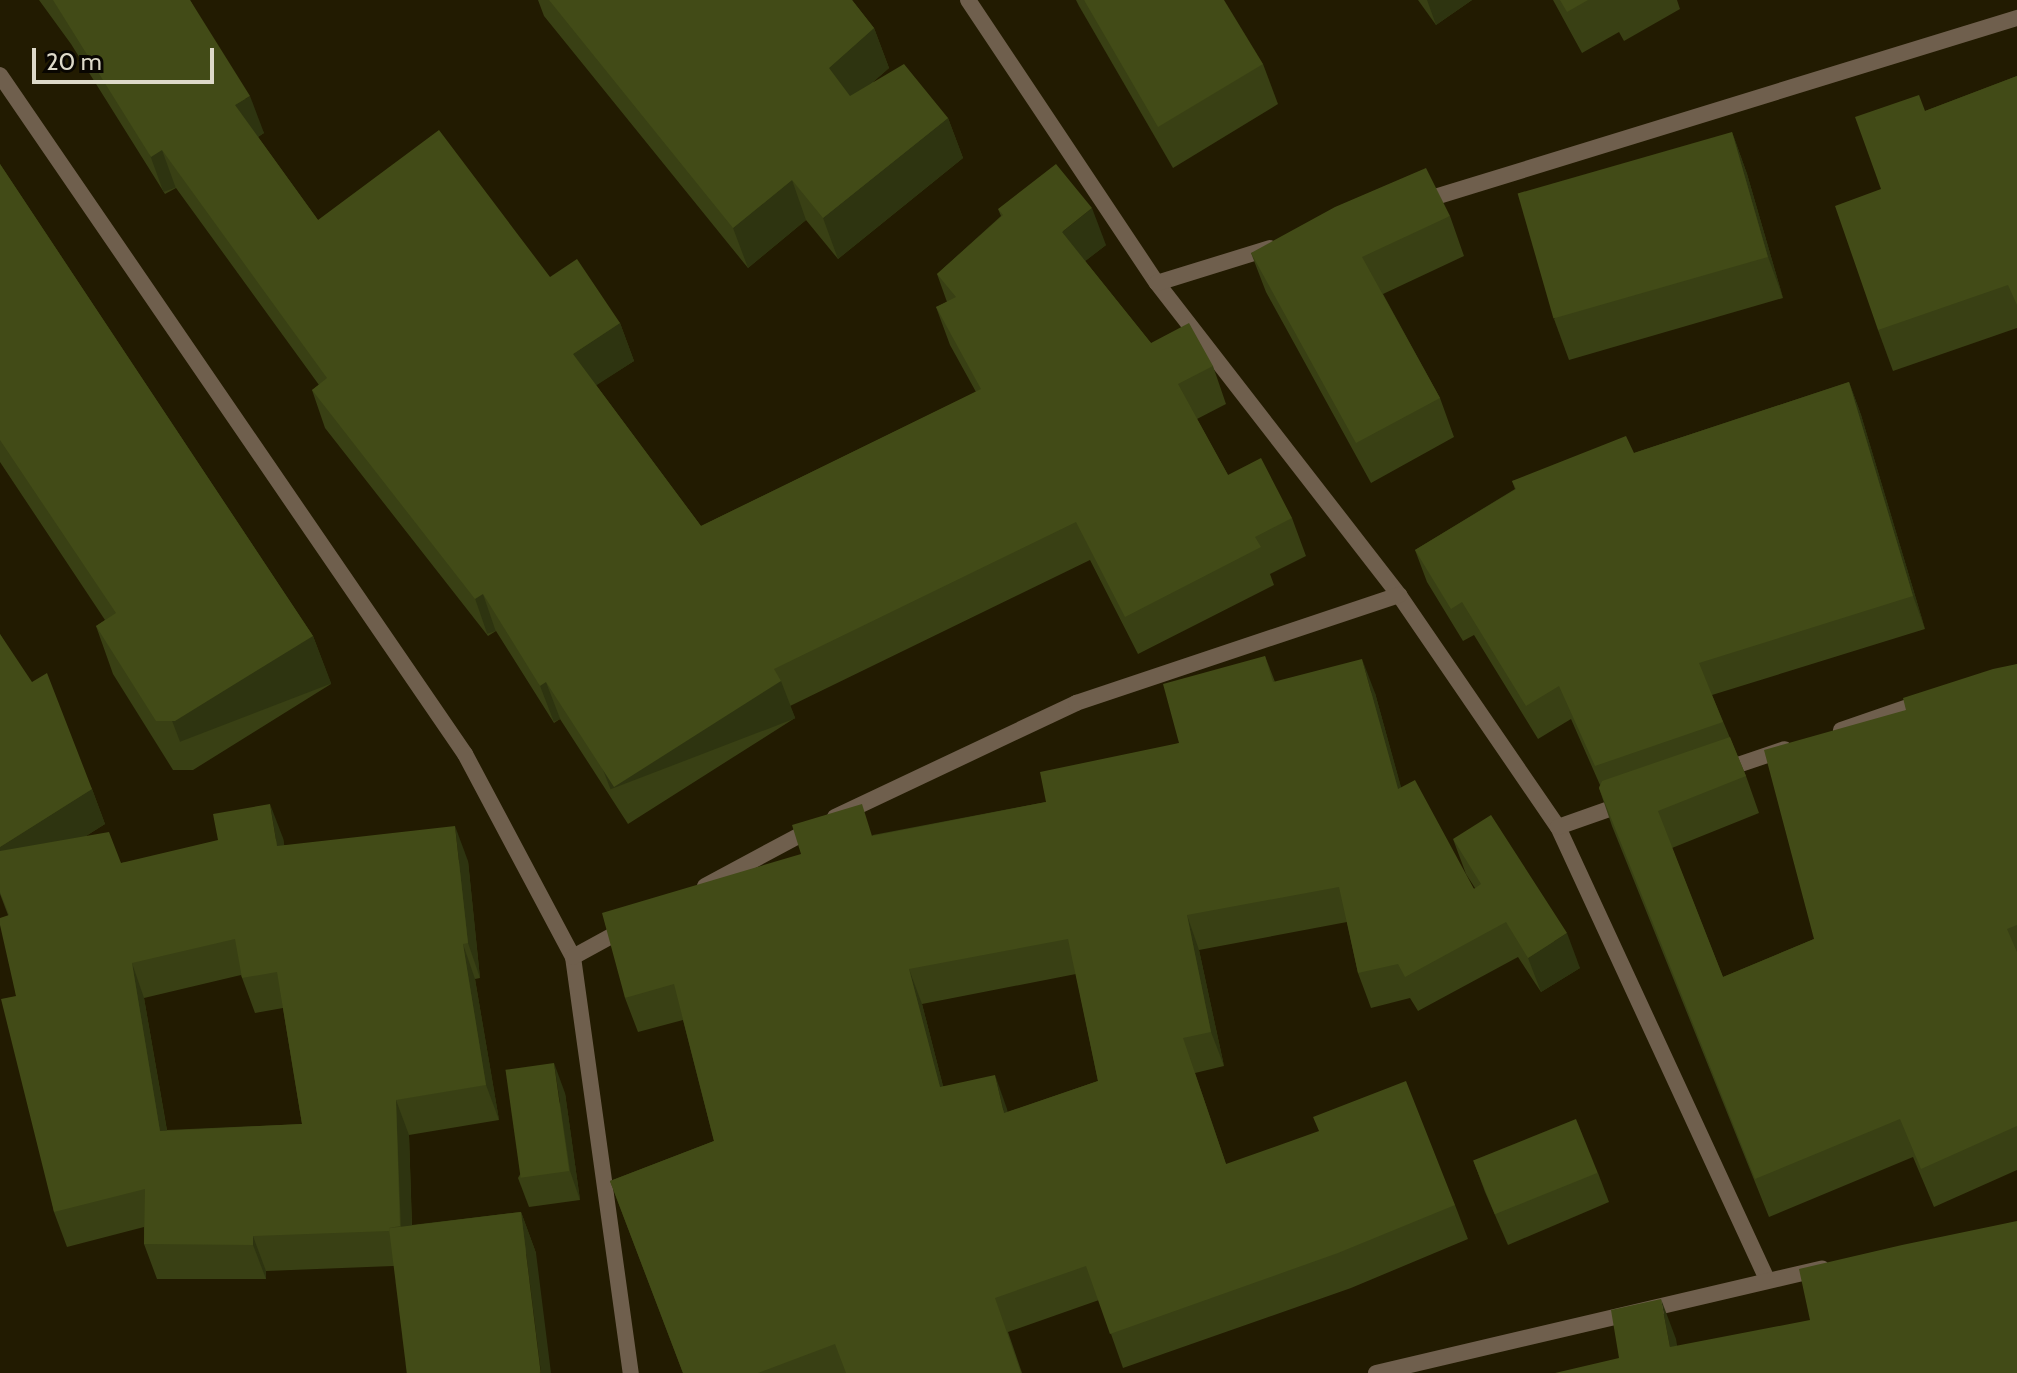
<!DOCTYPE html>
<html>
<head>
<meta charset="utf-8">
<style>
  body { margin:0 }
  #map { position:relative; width:2017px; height:1373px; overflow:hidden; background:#221b01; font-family:Cabin,sans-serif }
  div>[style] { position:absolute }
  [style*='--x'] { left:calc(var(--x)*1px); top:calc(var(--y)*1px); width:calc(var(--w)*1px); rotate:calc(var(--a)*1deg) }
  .street>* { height:16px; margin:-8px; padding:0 8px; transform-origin:8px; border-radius:8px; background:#6f5f4d }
  .wall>* { inset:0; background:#394014 }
  .shaded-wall>* { inset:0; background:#2e3410; transform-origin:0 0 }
  .building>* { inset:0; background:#424b17; transform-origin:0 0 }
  span { translate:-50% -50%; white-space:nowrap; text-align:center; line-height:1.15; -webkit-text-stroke:6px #090601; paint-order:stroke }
  .scale { position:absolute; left:32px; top:48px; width:182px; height:36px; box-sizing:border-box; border:4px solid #ddd9c9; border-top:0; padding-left:10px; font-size:24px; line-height:28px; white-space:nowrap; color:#ddd9c9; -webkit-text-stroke:6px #090601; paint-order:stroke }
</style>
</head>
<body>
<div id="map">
  <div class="street">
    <div style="--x:968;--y:0;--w:340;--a:56.3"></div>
    <div style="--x:1157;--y:283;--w:395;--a:52.2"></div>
    <div style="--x:1399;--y:595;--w:281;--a:55.6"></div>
    <div style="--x:1558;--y:827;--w:498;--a:65.2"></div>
    <div style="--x:0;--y:75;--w:823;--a:55.6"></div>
    <div style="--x:465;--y:754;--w:230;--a:62"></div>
    <div style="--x:573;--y:957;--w:420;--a:82.1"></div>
    <div style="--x:1422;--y:201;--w:623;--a:-17.1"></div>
    <div style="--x:1157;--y:283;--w:118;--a:-17.2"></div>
    <div style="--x:1841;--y:730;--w:89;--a:-19"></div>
    <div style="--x:1723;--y:770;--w:65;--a:-18.7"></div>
    <div style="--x:835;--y:817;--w:267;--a:-25.3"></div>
    <div style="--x:1076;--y:703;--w:341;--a:-18.5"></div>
    <div style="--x:1558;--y:827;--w:72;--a:-19.4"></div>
    <div style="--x:705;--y:886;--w:125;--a:-28.2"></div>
    <div style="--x:573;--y:957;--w:63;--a:-28.6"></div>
    <div style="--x:1376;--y:1373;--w:458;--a:-13.2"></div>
  </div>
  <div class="wall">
    <div style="clip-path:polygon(39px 0,190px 0,264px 133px,258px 137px,318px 220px,550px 277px,620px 323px,634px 361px,596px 385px,701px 526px,976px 392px,950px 345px,936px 307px,947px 302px,937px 274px,1001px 216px,998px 209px,1106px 245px,1085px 261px,1151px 343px,1213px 366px,1226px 404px,1197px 419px,1228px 475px,1292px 518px,1306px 556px,1270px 574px,1274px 585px,1138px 654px,1090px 560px,790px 706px,795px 718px,628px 824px,560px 719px,554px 723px,496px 631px,488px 636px,325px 428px,312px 390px,319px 385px,176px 188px,165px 194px,71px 44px)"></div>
    <div style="clip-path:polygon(538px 0,852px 0,874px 28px,889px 68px,873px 82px,948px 118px,963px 158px,838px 259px,806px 220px,748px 268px,544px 16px)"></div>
    <div style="clip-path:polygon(1076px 0,1084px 0,1263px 64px,1278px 104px,1173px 168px,1079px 6px)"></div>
    <div style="clip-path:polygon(1418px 0,1472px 0,1436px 25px)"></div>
    <div style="clip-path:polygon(1553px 0,1677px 0,1680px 9px,1624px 41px,1619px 32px,1582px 53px)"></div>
    <div style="clip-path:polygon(2017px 76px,2017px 328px,1893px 371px,1878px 330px,1881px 189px,1925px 111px)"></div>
    <div style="clip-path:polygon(1732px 132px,1747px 174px,1783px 298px,1569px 360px,1554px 319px)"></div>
    <div style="clip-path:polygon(0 164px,313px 636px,331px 684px,193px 770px,173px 770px,113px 674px,96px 626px,105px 620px,0 462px)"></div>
    <div style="clip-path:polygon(1450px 216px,1464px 256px,1383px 294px,1440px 398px,1454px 437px,1371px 483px,1266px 292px,1251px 253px)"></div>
    <div style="clip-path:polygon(1849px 382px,1861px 415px,1925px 629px,1712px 695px,1746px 776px,1759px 813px,1672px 848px,1723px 977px,1814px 939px,1906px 710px,2017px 664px,2017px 1170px,1934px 1207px,1913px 1157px,1769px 1217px,1612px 826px,1599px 788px,1600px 785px,1571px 719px,1538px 739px,1474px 635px,1463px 641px,1427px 582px,1415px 550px,1515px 489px,1512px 481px,1634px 453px)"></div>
    <div style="clip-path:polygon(evenodd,0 634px,92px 789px,105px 824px,86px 836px,121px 863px,283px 838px,284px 845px,468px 861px,480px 978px,475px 979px,499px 1120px,409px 1135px,412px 1225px,521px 1212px,536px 1253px,393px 1266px,266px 1271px,266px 1279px,157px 1279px,144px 1244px,144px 1227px,67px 1247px,54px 1212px,16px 996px,8px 915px,0 894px,0 634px,241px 975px,255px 1013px,283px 1008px,302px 1124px,167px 1130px,144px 998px,241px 975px)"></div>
    <div style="clip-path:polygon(evenodd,1265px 656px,1275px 682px,1375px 693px,1401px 788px,1474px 889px,1475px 888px,1466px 874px,1453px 839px,1580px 968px,1541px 992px,1518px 957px,1418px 1011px,1410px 998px,1371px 1008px,1358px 973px,1347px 922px,1199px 950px,1224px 1066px,1195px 1073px,1226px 1164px,1455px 1205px,1468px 1239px,1351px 1288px,1123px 1368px,1099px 1300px,1008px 1332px,1022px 1373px,683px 1373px,610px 1181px,714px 1141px,683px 1020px,638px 1032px,625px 998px,873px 835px,1046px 802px,1179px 743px,1265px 656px,1076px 974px,1098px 1081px,1008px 1112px,943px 1086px,922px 1004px,1076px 974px)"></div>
    <div style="clip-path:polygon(565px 1093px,580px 1200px,529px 1207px,518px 1178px)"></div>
    <div style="clip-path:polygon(1474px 1162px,1598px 1173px,1609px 1202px,1508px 1245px,1485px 1192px)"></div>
  </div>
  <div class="shaded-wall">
    <div style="clip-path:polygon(1427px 0,1472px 0,1436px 25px)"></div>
    <div style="clip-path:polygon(874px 28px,889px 68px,843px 108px,829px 68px)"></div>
    <div style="clip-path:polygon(250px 96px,264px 133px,249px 142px,235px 105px)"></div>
    <div style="clip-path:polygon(948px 118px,963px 158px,838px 259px,823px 218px)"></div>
    <div style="clip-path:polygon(1732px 132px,1747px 174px,1783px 298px,1768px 257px)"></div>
    <div style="left:162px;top:150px;width:40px;height:13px;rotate:70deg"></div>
    <div style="clip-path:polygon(792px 180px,806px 220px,748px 268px,733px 228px)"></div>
    <div style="clip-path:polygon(1092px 208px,1106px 245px,1075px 269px,1062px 232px)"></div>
    <div style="clip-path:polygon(620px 323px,634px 361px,586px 392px,573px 354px)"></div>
    <div style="clip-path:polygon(1849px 382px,1861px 415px,1925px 629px,1913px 596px)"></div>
    <div style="left:483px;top:594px;width:39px;height:9px;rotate:71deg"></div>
    <div style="left:313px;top:636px;width:51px;height:162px;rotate:69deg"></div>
    <div style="clip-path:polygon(1362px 659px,1375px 693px,1411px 823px,1398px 789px)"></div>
    <div style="left:781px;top:681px;width:40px;height:198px;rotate:69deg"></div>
    <div style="left:546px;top:682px;width:40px;height:7px;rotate:69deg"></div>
    <div style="clip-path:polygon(92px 789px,105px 824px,2px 888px,0 881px,0 847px)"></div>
    <div style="clip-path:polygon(270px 804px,283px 838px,290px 881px,277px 846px)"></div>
    <div style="clip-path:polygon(455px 826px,468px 861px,480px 978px,468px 943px)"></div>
    <div style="clip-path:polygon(1187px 915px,1199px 950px,1224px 1066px,1211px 1032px)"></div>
    <div style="clip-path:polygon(1567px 933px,1580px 968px,1541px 992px,1528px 958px)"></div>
    <div style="clip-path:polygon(463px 944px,475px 979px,499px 1120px,486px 1085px)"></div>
    <div style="clip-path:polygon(132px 963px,144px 998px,173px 1166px,160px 1131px)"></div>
    <div style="clip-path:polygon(909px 969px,922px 1004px,952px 1121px,940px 1087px)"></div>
    <div style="clip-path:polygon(554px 1063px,565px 1093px,580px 1200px,570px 1171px)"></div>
    <div style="clip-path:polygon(995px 1075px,1007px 1109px,1016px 1148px,1004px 1113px)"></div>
    <div style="clip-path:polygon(396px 1100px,409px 1135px,413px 1265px,401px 1230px)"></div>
    <div style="clip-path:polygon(521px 1212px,536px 1253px,551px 1373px,541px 1373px)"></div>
    <div style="clip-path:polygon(253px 1236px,266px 1271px,266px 1279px,253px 1245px)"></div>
    <div style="clip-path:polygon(1661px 1299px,1676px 1339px,1682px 1373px,1670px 1347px)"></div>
  </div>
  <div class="building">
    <div style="clip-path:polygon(53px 0,190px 0,250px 96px,235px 105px,318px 220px,439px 130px,550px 277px,577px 259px,620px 323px,573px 354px,701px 526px,981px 389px,936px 307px,956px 297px,937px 274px,1003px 215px,998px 209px,1056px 164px,1092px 208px,1062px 232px,1151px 343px,1189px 323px,1213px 366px,1178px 384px,1228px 475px,1261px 458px,1292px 518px,1255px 537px,1261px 547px,1125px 617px,1076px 522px,774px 669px,781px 681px,614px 787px,546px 682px,540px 686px,483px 594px,475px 599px,312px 390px,327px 378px,162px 150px,151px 157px)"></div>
    <div style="clip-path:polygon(549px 0,852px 0,874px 28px,829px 68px,850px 96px,904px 64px,948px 118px,823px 218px,792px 180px,733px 228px)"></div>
    <div style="clip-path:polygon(1084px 0,1224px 0,1263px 64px,1158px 127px)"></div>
    <div style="clip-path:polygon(1560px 0,1588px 0,1567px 12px)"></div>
    <div style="clip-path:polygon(2017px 76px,2017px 305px,2008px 285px,1878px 330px,1835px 206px,1881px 189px,1855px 117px,1919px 95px,1925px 111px)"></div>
    <div style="left:1732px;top:132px;width:130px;height:223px;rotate:74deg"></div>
    <div style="clip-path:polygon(0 164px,313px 636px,175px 721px,156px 721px,96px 626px,116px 613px,0 440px)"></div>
    <div style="clip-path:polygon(1426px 168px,1450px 216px,1362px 257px,1440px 398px,1356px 443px,1251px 253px,1335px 207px)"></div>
    <div style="clip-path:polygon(1849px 382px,1913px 596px,1699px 663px,1723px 722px,1595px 766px,1559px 686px,1526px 706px,1462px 602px,1451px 609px,1415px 550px,1516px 489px,1512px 481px,1626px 436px,1634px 453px)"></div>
    <div style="clip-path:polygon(0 634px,32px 682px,47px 673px,92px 789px,0 847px)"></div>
    <div style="clip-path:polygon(evenodd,1265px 656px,1273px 682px,1362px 659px,1398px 789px,1415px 780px,1474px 889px,1481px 884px,1453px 839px,1491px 815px,1567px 933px,1528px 958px,1506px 922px,1405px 977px,1398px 964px,1358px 973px,1339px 887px,1187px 915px,1211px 1032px,1183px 1038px,1226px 1164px,1319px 1131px,1313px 1117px,1406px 1081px,1455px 1205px,1338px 1253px,1110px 1334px,1086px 1266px,995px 1298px,1021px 1373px,846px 1373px,835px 1344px,758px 1373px,683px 1373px,610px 1181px,714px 1141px,674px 984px,625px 998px,602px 913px,801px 854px,792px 825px,862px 804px,872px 836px,1046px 802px,1040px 772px,1179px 743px,1163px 684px,1265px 656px,1068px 939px,1098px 1081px,1004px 1113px,995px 1075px,940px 1087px,909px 969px,1068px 939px)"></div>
    <div style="clip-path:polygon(2017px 664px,2017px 925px,2007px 929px,2017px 952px,2017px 1126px,1921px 1169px,1900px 1119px,1755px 1179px,1599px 788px,1602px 781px,1730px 737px,1746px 776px,1658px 811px,1723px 977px,1814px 939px,1764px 750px,1906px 710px,1903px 698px,1993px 669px)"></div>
    <div style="clip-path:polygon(evenodd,270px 804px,277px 846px,455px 826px,468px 943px,463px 944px,486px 1085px,396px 1100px,400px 1226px,389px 1228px,389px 1231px,253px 1236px,253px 1245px,144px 1244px,145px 1189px,54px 1212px,1px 999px,16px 996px,0 925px,0 918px,9px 915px,0 892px,0 851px,109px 832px,121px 863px,218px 840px,213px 814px,270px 804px,235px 939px,242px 978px,277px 972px,302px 1124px,160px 1131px,132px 963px,235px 939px)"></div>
    <div style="left:554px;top:1063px;width:109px;height:49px;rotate:82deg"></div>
    <div style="left:1576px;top:1119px;width:58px;height:111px;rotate:68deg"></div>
    <div style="left:521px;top:1212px;width:162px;height:133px;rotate:83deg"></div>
    <div style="clip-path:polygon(2017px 1221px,2017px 1373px,1555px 1373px,1619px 1358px,1611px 1310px,1661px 1299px,1670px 1347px,1810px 1320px,1799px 1269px,1902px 1245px)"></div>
  </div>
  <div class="scale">20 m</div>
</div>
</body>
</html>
